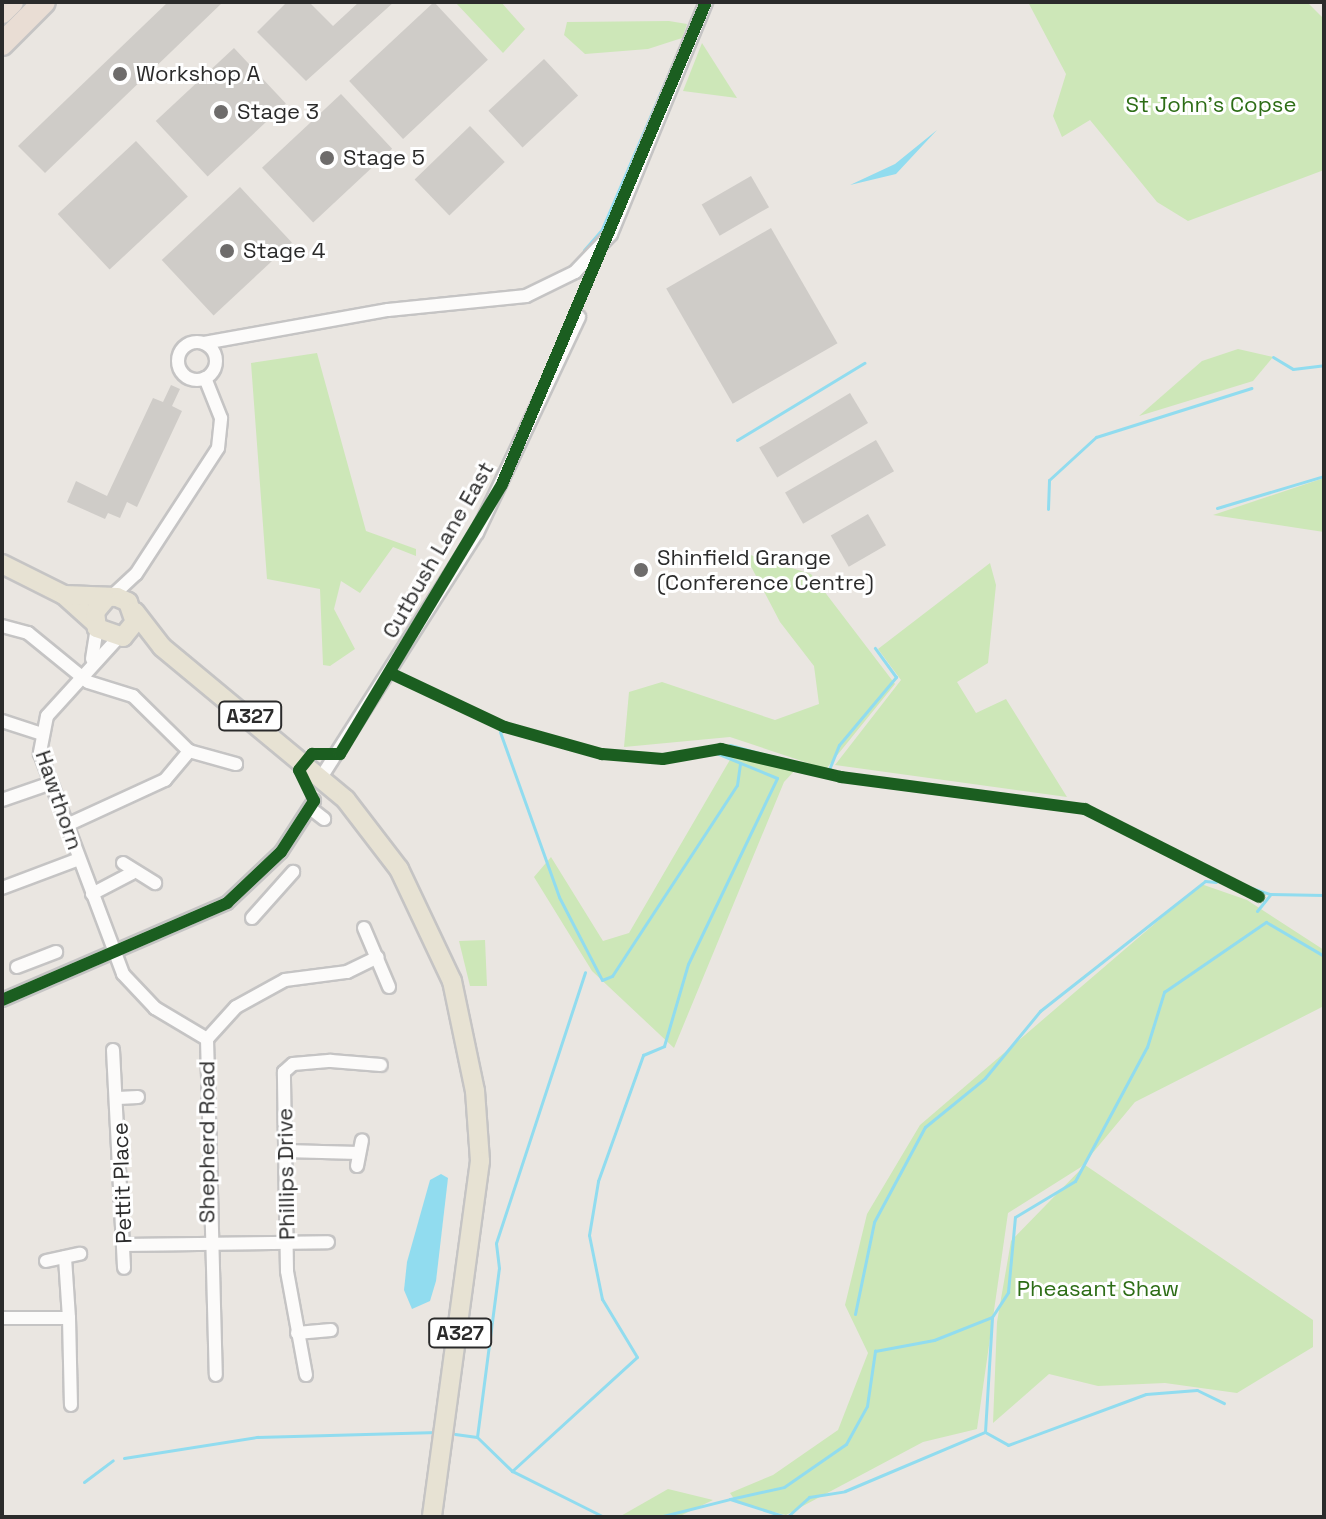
<!DOCTYPE html>
<html>
<head>
<meta charset="utf-8">
<style>
  body { margin:0 }
  #map { position:relative; width:1326px; height:1519px; overflow:hidden; background:#eae6e1; font-family:"Space Grotesk",sans-serif }
  div>[style] { position:absolute }
  [style*='--x'] { left:calc(var(--x)*1px); top:calc(var(--y)*1px); width:calc(var(--w)*1px); rotate:calc(var(--a)*1deg) }
  .green>* { inset:0; background:#cde7b8 }
  .water>* { inset:0; background:#91dcef }
  .stream>* { height:3px; margin:-1.5px; padding:0 1.5px; transform-origin:1.5px; border-radius:1.5px; background:#91dcef }
  .building>* { inset:0; background:#cfccc8; transform-origin:0 0 }
  .roads { filter:drop-shadow(2px 0 #c5c4c4) drop-shadow(-2px 0 #c5c4c4) drop-shadow(0 2px #c5c4c4) drop-shadow(0 -2px #c5c4c4) }
  .minor>* { height:12px; margin:-6px; padding:0 6px; transform-origin:6px; border-radius:6px; background:#fcfbfa }
  .minor>.ring { margin:-6px; padding:0; box-sizing:content-box; background:none; border:12px solid #fcfbfa; border-radius:50% }
  .primary>* { height:18px; margin:-9px; padding:0 9px; transform-origin:9px; border-radius:9px; background:#e7e2d3 }
  .motorway>* { height:22px; margin:-11px; padding:0 11px; transform-origin:11px; border-radius:11px; background:#e9ddd4 }
  .cycleway>* { height:12px; margin:-6px; padding:0 6px; transform-origin:6px; border-radius:6px; background:#1b5e20 }
  .dots>* { width:22px; height:22px; translate:-50% -50%; box-sizing:border-box; border:4px solid #fff; border-radius:50% }
  span { translate:-50% -50%; white-space:nowrap; text-align:center; line-height:1.15; -webkit-text-stroke:6px #fff; paint-order:stroke }
  .shield-label span { padding:2px 6px; background:#fff; border:2px solid; border-radius:6px; -webkit-text-stroke-width:0 }
  .shield-label { font-size:20px; color:#2b2b2b; font-weight:700 }
  .poi-label { font-size:22px; color:#2b2b2b }
  .left { translate:0 -50%; text-align:left }
  .park-label { font-size:22px; color:#2d6d16 }
  .street-label { font-size:22px; color:#2b2b2b }
  .frame { position:absolute; inset:0; border:4px solid #2b2b2b; pointer-events:none }
</style>
</head>
<body>
<div id="map">
  <div class="green">
    <div style="clip-path:polygon(455px 2px,501px 2px,525px 29px,503px 53px)"></div>
    <div style="clip-path:polygon(1028px 2px,1307px 2px,1324px 19px,1324px 170px,1188px 221px,1157px 202px,1090px 120px,1062px 137px,1053px 116px,1066px 74px)"></div>
    <div style="clip-path:polygon(567px 22px,669px 21px,687px 24px,682px 38px,648px 49px,585px 54px,564px 35px)"></div>
    <div style="clip-path:polygon(702px 43px,737px 98px,683px 91px)"></div>
    <div style="clip-path:polygon(1238px 349px,1273px 357px,1253px 381px,1139px 416px,1202px 361px)"></div>
    <div style="clip-path:polygon(317px 353px,366px 531px,416px 549px,416px 556px,393px 547px,360px 593px,341px 581px,334px 609px,355px 649px,330px 666px,323px 665px,320px 589px,267px 579px,251px 363px)"></div>
    <div style="clip-path:polygon(1324px 478px,1324px 532px,1213px 515px)"></div>
    <div style="clip-path:polygon(744px 553px,811px 574px,895px 684px,826px 769px,730px 737px,624px 747px,629px 692px,662px 682px,775px 720px,819px 704px,814px 666px,780px 622px)"></div>
    <div style="clip-path:polygon(990px 563px,996px 585px,988px 663px,957px 682px,976px 713px,1006px 699px,1067px 797px,835px 765px,901px 680px,878px 649px)"></div>
    <div style="clip-path:polygon(738px 746px,797px 768px,784px 782px,674px 1048px,592px 971px,534px 877px,551px 857px,603px 941px,629px 933px)"></div>
    <div style="clip-path:polygon(1201px 884px,1247px 900px,1324px 950px,1324px 1006px,1135px 1102px,1081px 1167px,1008px 1213px,977px 1429px,923px 1442px,786px 1515px,737px 1503px,730px 1493px,773px 1475px,838px 1430px,868px 1353px,845px 1305px,867px 1214px,920px 1125px)"></div>
    <div style="clip-path:polygon(485px 940px,487px 986px,470px 986px,459px 941px)"></div>
    <div style="clip-path:polygon(1085px 1165px,1313px 1320px,1313px 1347px,1237px 1393px,1165px 1383px,1098px 1386px,1049px 1374px,993px 1423px,997px 1322px,1011px 1241px)"></div>
    <div style="clip-path:polygon(668px 1489px,713px 1500px,678px 1517px,619px 1517px)"></div>
  </div>
  <div class="water">
    <div style="clip-path:polygon(937px 130px,896px 174px,850px 185px,895px 164px)"></div>
    <div style="clip-path:polygon(441px 1174px,448px 1178px,436px 1281px,430px 1301px,412px 1309px,404px 1290px,407px 1262px,430px 1180px)"></div>
  </div>
  <div class="stream">
    <div style="--x:1323;--y:2;--w:1;--a:45"></div>
    <div style="--x:584;--y:250;--w:28;--a:-49"></div>
    <div style="--x:602;--y:229;--w:206;--a:-66.8"></div>
    <div style="--x:1273;--y:357;--w:23;--a:31"></div>
    <div style="--x:1293;--y:369;--w:31;--a:-7"></div>
    <div style="--x:737;--y:440;--w:149;--a:-31.2"></div>
    <div style="--x:1217;--y:508;--w:112;--a:-16.7"></div>
    <div style="--x:1048;--y:509;--w:29;--a:-88"></div>
    <div style="--x:1049;--y:480;--w:64;--a:-42.5"></div>
    <div style="--x:1096;--y:437;--w:163;--a:-17.5"></div>
    <div style="--x:500;--y:732;--w:175;--a:70.3"></div>
    <div style="--x:559;--y:897;--w:93;--a:62.6"></div>
    <div style="--x:602;--y:980;--w:11;--a:-22"></div>
    <div style="--x:612;--y:976;--w:228;--a:-56.8"></div>
    <div style="--x:737;--y:785;--w:22;--a:-82"></div>
    <div style="--x:730;--y:745;--w:102;--a:15.4"></div>
    <div style="--x:828;--y:772;--w:29;--a:-68"></div>
    <div style="--x:839;--y:745;--w:89;--a:-50"></div>
    <div style="--x:896;--y:677;--w:36;--a:-126"></div>
    <div style="--x:1236;--y:883;--w:36;--a:18"></div>
    <div style="--x:1270;--y:894;--w:54;--a:1.1"></div>
    <div style="--x:1257;--y:911;--w:21;--a:-51"></div>
    <div style="--x:855;--y:1314;--w:94;--a:-78.3"></div>
    <div style="--x:874;--y:1222;--w:108;--a:-61.8"></div>
    <div style="--x:925;--y:1127;--w:77;--a:-39.2"></div>
    <div style="--x:985;--y:1078;--w:87;--a:-50.6"></div>
    <div style="--x:1040;--y:1011;--w:210;--a:-38.2"></div>
    <div style="--x:1205;--y:881;--w:11;--a:5"></div>
    <div style="--x:985;--y:1432;--w:115;--a:-86.5"></div>
    <div style="--x:992;--y:1317;--w:30;--a:-57"></div>
    <div style="--x:1008;--y:1292;--w:75;--a:-84.7"></div>
    <div style="--x:1015;--y:1217;--w:70;--a:-31"></div>
    <div style="--x:1075;--y:1181;--w:152;--a:-61.8"></div>
    <div style="--x:1147;--y:1047;--w:58;--a:-72.8"></div>
    <div style="--x:1164;--y:992;--w:124;--a:-34.5"></div>
    <div style="--x:1266;--y:922;--w:67;--a:30.4"></div>
    <div style="--x:455;--y:1434;--w:22;--a:8"></div>
    <div style="--x:477;--y:1437;--w:49;--a:44.2"></div>
    <div style="--x:477;--y:1437;--w:170;--a:-82.6"></div>
    <div style="--x:499;--y:1268;--w:25;--a:-97"></div>
    <div style="--x:496;--y:1243;--w:285;--a:-71.8"></div>
    <div style="--x:124;--y:1458;--w:135;--a:-9"></div>
    <div style="--x:257;--y:1437;--w:181;--a:-1.6"></div>
    <div style="--x:84;--y:1482;--w:36;--a:-37"></div>
    <div style="--x:730;--y:1499;--w:55;--a:-12.5"></div>
    <div style="--x:784;--y:1487;--w:75;--a:-34.7"></div>
    <div style="--x:846;--y:1444;--w:43;--a:-61.1"></div>
    <div style="--x:867;--y:1406;--w:56;--a:-81.7"></div>
    <div style="--x:875;--y:1351;--w:60;--a:-10.6"></div>
    <div style="--x:934;--y:1340;--w:62;--a:-21.6"></div>
    <div style="--x:604;--y:1517;--w:103;--a:-153.4"></div>
    <div style="--x:512;--y:1471;--w:169;--a:-42.4"></div>
    <div style="--x:637;--y:1357;--w:68;--a:-121.1"></div>
    <div style="--x:602;--y:1299;--w:65;--a:-101.5"></div>
    <div style="--x:589;--y:1235;--w:55;--a:-80.5"></div>
    <div style="--x:598;--y:1181;--w:134;--a:-70.3"></div>
    <div style="--x:643;--y:1055;--w:23;--a:-23"></div>
    <div style="--x:664;--y:1046;--w:85;--a:-73.7"></div>
    <div style="--x:688;--y:964;--w:206;--a:-64.4"></div>
    <div style="--x:777;--y:778;--w:68;--a:-157.6"></div>
    <div style="--x:659;--y:1517;--w:73;--a:-14.2"></div>
    <div style="--x:730;--y:1499;--w:59;--a:17.8"></div>
    <div style="--x:787;--y:1517;--w:30;--a:-42"></div>
    <div style="--x:809;--y:1497;--w:36;--a:-9"></div>
    <div style="--x:845;--y:1491;--w:152;--a:-22.9"></div>
    <div style="--x:985;--y:1432;--w:26;--a:29"></div>
    <div style="--x:1008;--y:1445;--w:147;--a:-20.3"></div>
    <div style="--x:1146;--y:1394;--w:51;--a:-4.5"></div>
    <div style="--x:1197;--y:1390;--w:30;--a:26"></div>
  </div>
  <div class="building">
    <div style="clip-path:polygon(168px 2px,223px 2px,45px 173px,18px 146px)"></div>
    <div style="clip-path:polygon(287px 2px,309px 2px,333px 26px,359px 2px,394px 2px,306px 81px,257px 32px)"></div>
    <div style="left:434px;top:2px;width:79px;height:116px;rotate:47deg"></div>
    <div style="left:234px;top:48px;width:76px;height:107px;rotate:47deg"></div>
    <div style="left:544px;top:59px;width:50px;height:76px;rotate:47deg"></div>
    <div style="left:341px;top:94px;width:75px;height:108px;rotate:47deg"></div>
    <div style="left:470px;top:126px;width:50px;height:77px;rotate:46deg"></div>
    <div style="left:136px;top:141px;width:76px;height:107px;rotate:47deg"></div>
    <div style="left:751px;top:176px;width:36px;height:57px;rotate:60deg"></div>
    <div style="left:240px;top:187px;width:76px;height:107px;rotate:47deg"></div>
    <div style="left:771px;top:228px;width:133px;height:121px;rotate:60deg"></div>
    <div style="clip-path:polygon(171px 385px,180px 389px,172px 406px,182px 411px,137px 507px,127px 502px,120px 518px,108px 513px,105px 519px,67px 502px,76px 481px,107px 496px,153px 398px,163px 402px)"></div>
    <div style="left:850px;top:393px;width:35px;height:106px;rotate:59deg"></div>
    <div style="left:876px;top:440px;width:36px;height:105px;rotate:60deg"></div>
    <div style="left:868px;top:514px;width:36px;height:43px;rotate:60deg"></div>
  </div>
  <div class="roads">
    <div class="minor">
      <div class="ring" style="left:178px;top:342px;width:26px;height:26px"></div>
      <div style="--x:204;--y:343;--w:187;--a:-10.2"></div>
      <div style="--x:388;--y:310;--w:139;--a:-5.8"></div>
      <div style="--x:526;--y:296;--w:55;--a:-26.1"></div>
      <div style="--x:575;--y:272;--w:52;--a:-46.5"></div>
      <div style="--x:611;--y:234;--w:251;--a:-67.7"></div>
      <div style="--x:110;--y:598;--w:35;--a:-43"></div>
      <div style="--x:136;--y:574;--w:150;--a:-56.9"></div>
      <div style="--x:218;--y:448;--w:30;--a:-84"></div>
      <div style="--x:221;--y:418;--w:43;--a:-111.8"></div>
      <div style="--x:2;--y:626;--w:27;--a:15"></div>
      <div style="--x:28;--y:633;--w:77;--a:39.2"></div>
      <div style="--x:88;--y:682;--w:47;--a:17.3"></div>
      <div style="--x:133;--y:696;--w:78;--a:44.5"></div>
      <div style="--x:189;--y:751;--w:49;--a:15.5"></div>
      <div style="--x:118;--y:638;--w:105;--a:132.3"></div>
      <div style="--x:47;--y:716;--w:38;--a:101"></div>
      <div style="--x:40;--y:753;--w:236;--a:69.4"></div>
      <div style="--x:123;--y:974;--w:47;--a:46.7"></div>
      <div style="--x:155;--y:1008;--w:61;--a:30.8"></div>
      <div style="--x:92;--y:659;--w:31;--a:-81"></div>
      <div style="--x:2;--y:721;--w:40;--a:18"></div>
      <div style="--x:322;--y:776;--w:288;--a:-57.5"></div>
      <div style="--x:477;--y:533;--w:239;--a:-64.7"></div>
      <div style="--x:2;--y:800;--w:52;--a:-19.1"></div>
      <div style="--x:310;--y:808;--w:18;--a:38"></div>
      <div style="--x:67;--y:825;--w:108;--a:-24.7"></div>
      <div style="--x:165;--y:780;--w:38;--a:-50"></div>
      <div style="--x:123;--y:863;--w:38;--a:32"></div>
      <div style="--x:2;--y:888;--w:82;--a:-20.6"></div>
      <div style="--x:92;--y:894;--w:45;--a:-27.7"></div>
      <div style="--x:252;--y:918;--w:62;--a:-48.3"></div>
      <div style="--x:364;--y:928;--w:64;--a:67"></div>
      <div style="--x:17;--y:967;--w:42;--a:-21"></div>
      <div style="--x:2;--y:1000;--w:245;--a:-23.3"></div>
      <div style="--x:227;--y:903;--w:74;--a:-43.4"></div>
      <div style="--x:281;--y:852;--w:61;--a:-57.1"></div>
      <div style="--x:207;--y:1039;--w:336;--a:88.5"></div>
      <div style="--x:207;--y:1039;--w:43;--a:-47.8"></div>
      <div style="--x:236;--y:1007;--w:56;--a:-28.9"></div>
      <div style="--x:285;--y:980;--w:63;--a:-7.4"></div>
      <div style="--x:347;--y:972;--w:34;--a:-26"></div>
      <div style="--x:113;--y:1050;--w:218;--a:87.1"></div>
      <div style="--x:118;--y:1098;--w:20;--a:-3"></div>
      <div style="--x:285;--y:1151;--w:74;--a:1.5"></div>
      <div style="--x:357;--y:1166;--w:26;--a:-79"></div>
      <div style="--x:124;--y:1245;--w:204;--a:-0.8"></div>
      <div style="--x:46;--y:1261;--w:35;--a:-12"></div>
      <div style="--x:2;--y:1318;--w:67;--a:0"></div>
      <div style="--x:69;--y:1318;--w:61;--a:-93.8"></div>
      <div style="--x:69;--y:1318;--w:87;--a:88.7"></div>
      <div style="--x:297;--y:1333;--w:34;--a:-5"></div>
      <div style="--x:306;--y:1375;--w:106;--a:-100.4"></div>
      <div style="--x:287;--y:1271;--w:199;--a:-90.9"></div>
      <div style="--x:284;--y:1072;--w:12;--a:-42"></div>
      <div style="--x:293;--y:1064;--w:38;--a:-5"></div>
      <div style="--x:331;--y:1061;--w:50;--a:4.6"></div>
    </div>
    <div class="primary">
      <div style="--x:2;--y:564;--w:69;--a:26.6"></div>
      <div style="--x:64;--y:595;--w:42;--a:42.1"></div>
      <div style="--x:64;--y:595;--w:53;--a:2.2"></div>
      <div style="--x:117;--y:597;--w:12;--a:24"></div>
      <div style="--x:128;--y:602;--w:21;--a:71"></div>
      <div style="--x:135;--y:622;--w:19;--a:129"></div>
      <div style="--x:123;--y:637;--w:28;--a:-161"></div>
      <div style="--x:97;--y:628;--w:16;--a:-97"></div>
      <div style="--x:95;--y:612;--w:17;--a:-50"></div>
      <div style="--x:135;--y:612;--w:44;--a:52.4"></div>
      <div style="--x:162;--y:647;--w:239;--a:39.7"></div>
      <div style="--x:346;--y:800;--w:87;--a:52.5"></div>
      <div style="--x:399;--y:869;--w:124;--a:64.7"></div>
      <div style="--x:452;--y:981;--w:112;--a:78.2"></div>
      <div style="--x:475;--y:1091;--w:70;--a:85.9"></div>
      <div style="--x:480;--y:1161;--w:359;--a:97.7"></div>
    </div>
    <div class="motorway">
      <div style="--x:2;--y:12;--w:14;--a:-45"></div>
      <div style="--x:2;--y:44;--w:59;--a:-45"></div>
    </div>
  </div>
  <div class="cycleway">
    <div style="--x:390;--y:673;--w:127;--a:25.2"></div>
    <div style="--x:505;--y:727;--w:101;--a:15.6"></div>
    <div style="--x:602;--y:754;--w:61;--a:4.7"></div>
    <div style="--x:663;--y:759;--w:59;--a:-9.8"></div>
    <div style="--x:721;--y:749;--w:123;--a:13.1"></div>
    <div style="--x:841;--y:777;--w:246;--a:7.5"></div>
    <div style="--x:1085;--y:809;--w:195;--a:26.8"></div>
    <div style="--x:2;--y:1000;--w:245;--a:-23.3"></div>
    <div style="--x:227;--y:903;--w:74;--a:-43.4"></div>
    <div style="--x:281;--y:852;--w:61;--a:-57.1"></div>
    <div style="--x:314;--y:801;--w:34;--a:-116"></div>
    <div style="--x:299;--y:770;--w:21;--a:-51"></div>
    <div style="--x:312;--y:754;--w:28;--a:0"></div>
    <div style="--x:340;--y:754;--w:315;--a:-59"></div>
    <div style="--x:502;--y:484;--w:523;--a:-67.06"></div>
  </div>
  <div class="dots">
    <div style="left:120px;top:74px;background:#6e6c6b"></div>
    <div style="left:221px;top:112px;background:#6e6c6b"></div>
    <div style="left:327px;top:158px;background:#6e6c6b"></div>
    <div style="left:227px;top:251px;background:#6e6c6b"></div>
    <div style="left:641px;top:570px;background:#6e6c6b"></div>
  </div>
  <div class="shield-label">
    <span style="left:250px;top:716px">A327</span>
    <span style="left:460px;top:1333px">A327</span>
  </div>
  <div class="poi-label">
    <span class="left" style="left:136px;top:74px">Workshop A</span>
    <span class="left" style="left:237px;top:112px">Stage 3</span>
    <span class="left" style="left:343px;top:158px">Stage 5</span>
    <span class="left" style="left:243px;top:251px">Stage 4</span>
    <span class="left" style="left:657px;top:570px">Shinfield Grange<br>(Conference Centre)</span>
  </div>
  <div class="park-label">
    <span style="left:1211px;top:105px">St John's Copse</span>
    <span style="left:1098px;top:1289px">Pheasant Shaw</span>
  </div>
  <div class="street-label">
    <span style="left:438px;top:550px;rotate:-60deg">Cutbush Lane East</span>
    <span style="left:59px;top:800px;rotate:71deg">Hawthorn</span>
    <span style="left:207px;top:1142px;rotate:-90deg">Shepherd Road</span>
    <span style="left:286px;top:1174px;rotate:-91deg">Phillips Drive</span>
    <span style="left:122px;top:1183px;rotate:-92deg">Pettit Place</span>
  </div>
  <div class="frame"></div>
</div>
</body>
</html>
